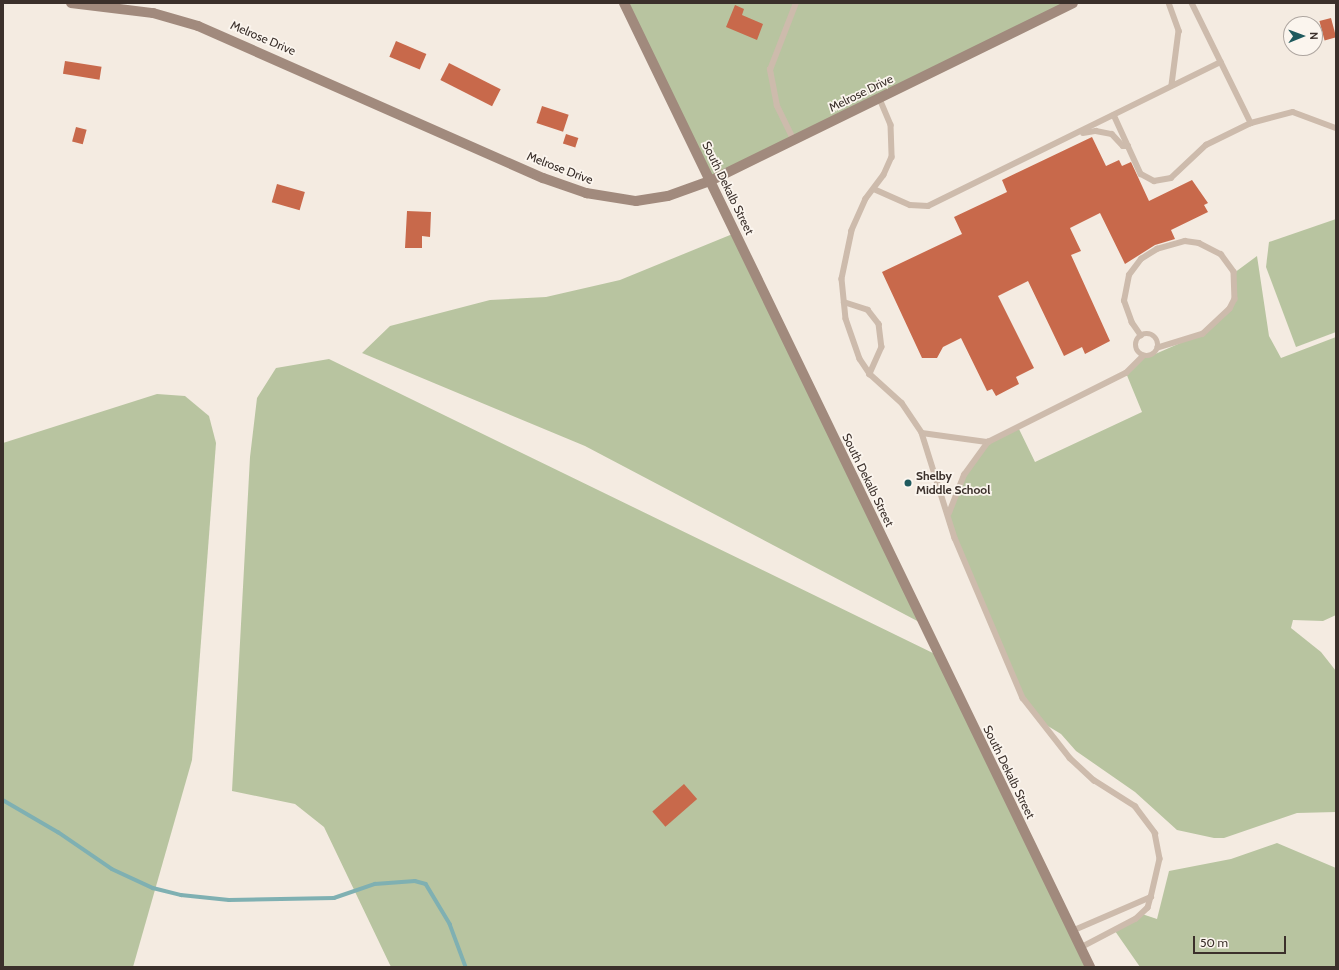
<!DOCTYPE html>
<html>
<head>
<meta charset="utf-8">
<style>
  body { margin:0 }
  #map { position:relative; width:1339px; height:970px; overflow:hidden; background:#f4ebe1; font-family:Cabin,sans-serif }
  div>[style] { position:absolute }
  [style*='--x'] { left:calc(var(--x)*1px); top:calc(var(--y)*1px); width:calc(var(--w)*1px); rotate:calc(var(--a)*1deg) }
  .green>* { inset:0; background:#b8c4a0 }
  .stream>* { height:3.5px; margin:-1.75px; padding:0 1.75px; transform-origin:1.75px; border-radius:1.75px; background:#7fb0b2 }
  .building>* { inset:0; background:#c8694b; transform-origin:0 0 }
  .lane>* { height:5.5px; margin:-2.75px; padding:0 2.75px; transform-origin:2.75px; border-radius:2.75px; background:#cdbbac }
  .lane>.ring { margin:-2.75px; padding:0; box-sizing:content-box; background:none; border:5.5px solid #cdbbac; border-radius:50% }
  .secondary>* { height:10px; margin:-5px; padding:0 5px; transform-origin:5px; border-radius:5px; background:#a18a7d }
  .dots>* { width:11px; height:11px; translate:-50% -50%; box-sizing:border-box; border:2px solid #fbf5ee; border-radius:50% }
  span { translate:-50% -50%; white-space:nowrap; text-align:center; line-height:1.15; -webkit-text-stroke:3.5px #fbf5ee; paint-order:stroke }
  .street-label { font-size:12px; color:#3b302b }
  .poi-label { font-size:12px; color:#3b302b; font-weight:700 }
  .left { translate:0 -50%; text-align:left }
  .frame { position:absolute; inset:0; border:4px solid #3b302b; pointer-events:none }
  .north { position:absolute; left:1283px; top:16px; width:40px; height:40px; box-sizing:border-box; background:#fbf5ee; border:1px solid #aea6a0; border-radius:50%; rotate:89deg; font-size:11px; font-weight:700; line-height:16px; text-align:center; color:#3b302b }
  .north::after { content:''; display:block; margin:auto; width:14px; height:18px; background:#1f5a5e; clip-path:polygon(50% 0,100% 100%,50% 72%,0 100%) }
  .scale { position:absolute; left:1193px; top:936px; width:93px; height:18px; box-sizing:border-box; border:2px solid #3b302b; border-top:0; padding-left:5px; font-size:12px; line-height:14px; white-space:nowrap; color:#3b302b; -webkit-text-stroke:3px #fbf5ee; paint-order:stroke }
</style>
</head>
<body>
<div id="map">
  <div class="green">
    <div style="clip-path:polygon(624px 3px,1073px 3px,710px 181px)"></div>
    <div style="clip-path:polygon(1336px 219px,1336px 332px,1296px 347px,1266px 267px,1269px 242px)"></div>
    <div style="clip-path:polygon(735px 233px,923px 624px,585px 446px,362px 353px,390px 326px,490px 300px,546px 297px,620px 280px)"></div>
    <div style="clip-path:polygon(1257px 256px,1269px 336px,1281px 358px,1336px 337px,1336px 615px,1323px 621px,1293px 620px,1291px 628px,1321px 652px,1336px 671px,1336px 812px,1297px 813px,1224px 838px,1214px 838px,1177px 830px,1135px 792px,1076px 751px,1061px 734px,1038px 720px,1023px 698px,970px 577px,949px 514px,955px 492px,988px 442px,1018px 427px,1035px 462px,1142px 412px,1126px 373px,1143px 356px,1153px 355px,1210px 330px,1235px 299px,1234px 273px)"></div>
    <div style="clip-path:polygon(329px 359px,939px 656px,1090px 967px,391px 967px,324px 827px,295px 804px,232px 791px,250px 457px,257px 398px,276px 368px)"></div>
    <div style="clip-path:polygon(157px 394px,185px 396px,209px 416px,216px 443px,192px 760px,133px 967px,3px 967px,3px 443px)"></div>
    <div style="clip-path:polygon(1277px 843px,1336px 868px,1336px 967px,1140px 967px,1115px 931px,1142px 914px,1157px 919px,1169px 871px,1231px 859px)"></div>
  </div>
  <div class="stream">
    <div style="--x:3;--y:800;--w:64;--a:30.2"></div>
    <div style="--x:58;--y:832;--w:65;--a:34.4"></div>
    <div style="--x:112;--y:869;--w:45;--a:24.9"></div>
    <div style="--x:153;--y:888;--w:29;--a:14"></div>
    <div style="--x:181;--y:895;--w:48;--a:5.9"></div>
    <div style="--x:229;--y:900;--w:105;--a:-1.1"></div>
    <div style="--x:334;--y:898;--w:43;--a:-18.9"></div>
    <div style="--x:375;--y:884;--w:40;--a:-4.3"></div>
    <div style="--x:415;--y:881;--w:11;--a:15"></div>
    <div style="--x:426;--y:884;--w:47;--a:59"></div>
    <div style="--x:450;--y:924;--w:46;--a:69.6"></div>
  </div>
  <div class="building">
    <div style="clip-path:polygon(735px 5px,744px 9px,742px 15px,763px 24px,757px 40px,726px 27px)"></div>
    <div style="left:1331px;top:18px;width:20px;height:12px;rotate:75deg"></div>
    <div style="left:396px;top:41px;width:33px;height:17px;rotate:23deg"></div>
    <div style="left:65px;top:61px;width:37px;height:13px;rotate:9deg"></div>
    <div style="left:449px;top:63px;width:58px;height:19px;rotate:27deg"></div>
    <div style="left:542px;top:106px;width:28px;height:18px;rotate:18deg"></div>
    <div style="left:76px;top:127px;width:11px;height:15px;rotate:15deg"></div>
    <div style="left:566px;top:134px;width:13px;height:10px;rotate:18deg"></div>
    <div style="clip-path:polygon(1092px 137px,1106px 166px,1119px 160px,1122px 166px,1131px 162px,1149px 201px,1192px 180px,1208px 203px,1204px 205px,1208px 212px,1171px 230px,1175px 239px,1155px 245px,1125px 264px,1100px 213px,1070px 228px,1081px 251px,1071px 255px,1110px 341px,1085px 354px,1082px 347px,1064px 356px,1028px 281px,998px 296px,1034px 368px,1016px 377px,1019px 384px,996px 396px,992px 389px,987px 391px,961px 338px,943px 347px,937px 358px,922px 358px,882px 272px,962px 234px,954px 217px,1007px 192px,1002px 180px)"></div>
    <div style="left:277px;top:184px;width:29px;height:19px;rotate:16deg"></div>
    <div style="clip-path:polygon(407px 211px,431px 212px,430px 237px,422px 236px,422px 248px,405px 248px)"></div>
    <div style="left:684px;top:784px;width:20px;height:42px;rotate:49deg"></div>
  </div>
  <div class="lane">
    <div style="--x:1169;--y:3;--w:30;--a:70"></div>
    <div style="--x:1179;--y:31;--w:54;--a:97.4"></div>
    <div style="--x:1192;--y:3;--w:134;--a:63.8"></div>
    <div style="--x:880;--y:99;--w:28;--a:67"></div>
    <div style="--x:891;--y:125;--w:32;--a:88"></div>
    <div style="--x:892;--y:157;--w:20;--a:114"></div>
    <div style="--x:884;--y:175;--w:30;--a:127"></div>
    <div style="--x:866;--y:199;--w:35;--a:114"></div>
    <div style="--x:852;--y:231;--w:49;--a:101.8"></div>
    <div style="--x:842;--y:279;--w:40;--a:84.3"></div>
    <div style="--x:846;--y:319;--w:42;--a:70.7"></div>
    <div style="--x:860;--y:359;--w:18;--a:56"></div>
    <div style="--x:870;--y:374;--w:43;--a:42.2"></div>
    <div style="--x:902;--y:403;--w:36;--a:56"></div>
    <div style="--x:922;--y:433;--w:110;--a:72.6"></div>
    <div style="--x:955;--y:538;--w:174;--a:67"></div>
    <div style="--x:1023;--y:698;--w:76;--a:51.9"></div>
    <div style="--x:1070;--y:758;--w:33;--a:43"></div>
    <div style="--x:1094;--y:780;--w:49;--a:32.4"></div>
    <div style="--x:1135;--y:806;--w:34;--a:53"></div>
    <div style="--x:1155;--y:833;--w:26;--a:79"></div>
    <div style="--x:1160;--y:859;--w:39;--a:103"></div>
    <div style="--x:1114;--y:115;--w:65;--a:65.4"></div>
    <div style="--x:1141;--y:174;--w:15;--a:28"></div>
    <div style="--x:1154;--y:181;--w:17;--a:-10"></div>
    <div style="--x:1171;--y:178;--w:48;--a:-43.3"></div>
    <div style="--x:1206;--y:145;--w:50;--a:-26.1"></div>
    <div style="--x:1251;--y:123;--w:43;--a:-14.7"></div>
    <div style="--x:1293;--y:112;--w:46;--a:20.4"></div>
    <div style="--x:1083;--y:133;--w:13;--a:-9"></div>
    <div style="--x:1096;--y:131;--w:16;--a:11"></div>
    <div style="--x:1112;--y:134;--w:16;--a:47"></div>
    <div style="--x:1123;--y:146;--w:5;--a:0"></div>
    <div style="--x:794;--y:141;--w:39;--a:-116"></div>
    <div style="--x:777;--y:106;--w:37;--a:-101"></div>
    <div style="--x:770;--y:70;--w:72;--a:-68.8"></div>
    <div style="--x:874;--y:189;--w:39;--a:24"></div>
    <div style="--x:910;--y:205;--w:18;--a:3"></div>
    <div style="--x:928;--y:206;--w:326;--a:-26.2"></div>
    <div style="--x:844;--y:302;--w:25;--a:18"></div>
    <div style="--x:868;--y:310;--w:18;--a:52"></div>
    <div style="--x:879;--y:324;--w:23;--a:83"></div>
    <div style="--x:882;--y:347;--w:30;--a:114"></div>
    <div class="ring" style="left:1136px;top:334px;width:16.5px;height:16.5px"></div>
    <div style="--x:1141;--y:336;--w:16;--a:-125"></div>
    <div style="--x:1132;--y:323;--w:23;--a:-110"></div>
    <div style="--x:1124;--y:301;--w:26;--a:-79"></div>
    <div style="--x:1129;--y:275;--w:20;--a:-53"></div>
    <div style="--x:1141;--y:259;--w:19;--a:-32"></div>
    <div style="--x:1157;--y:249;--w:29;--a:-16"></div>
    <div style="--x:1185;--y:241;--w:14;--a:8"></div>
    <div style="--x:1199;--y:243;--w:25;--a:27"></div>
    <div style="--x:1221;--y:254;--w:22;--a:54"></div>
    <div style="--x:1234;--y:272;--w:27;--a:88"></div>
    <div style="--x:1235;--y:299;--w:11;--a:117"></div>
    <div style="--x:1230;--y:309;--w:37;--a:137"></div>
    <div style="--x:1203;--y:334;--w:47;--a:162.7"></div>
    <div style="--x:922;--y:433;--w:67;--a:7.8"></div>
    <div style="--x:949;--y:513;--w:41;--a:-68.5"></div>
    <div style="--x:964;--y:475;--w:41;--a:-54"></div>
    <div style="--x:988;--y:442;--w:154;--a:-26.6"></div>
    <div style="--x:1126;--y:373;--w:24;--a:-45"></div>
    <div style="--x:1072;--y:931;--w:86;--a:-23.3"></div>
    <div style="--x:1151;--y:897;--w:11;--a:105"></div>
    <div style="--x:1148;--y:908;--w:16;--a:137"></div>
    <div style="--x:1136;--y:919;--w:62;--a:152.2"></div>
  </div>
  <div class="secondary">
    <div style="--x:71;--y:3;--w:83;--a:7"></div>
    <div style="--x:153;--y:13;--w:47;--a:16.1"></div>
    <div style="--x:198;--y:26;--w:377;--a:23.8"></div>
    <div style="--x:543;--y:178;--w:46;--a:19.2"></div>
    <div style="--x:586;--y:193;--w:51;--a:9.1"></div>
    <div style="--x:636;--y:201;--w:32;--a:-9"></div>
    <div style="--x:668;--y:196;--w:45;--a:-19.7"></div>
    <div style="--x:710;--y:181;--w:404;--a:-26.1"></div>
    <div style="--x:624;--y:3;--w:1071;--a:64.2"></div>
  </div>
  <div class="dots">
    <div style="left:908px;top:483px;background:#1f5a5e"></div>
  </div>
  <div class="street-label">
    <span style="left:263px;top:38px;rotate:23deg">Melrose Drive</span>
    <span style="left:861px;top:93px;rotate:-26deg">Melrose Drive</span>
    <span style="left:560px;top:168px;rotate:21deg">Melrose Drive</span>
    <span style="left:728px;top:188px;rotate:64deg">South Dekalb Street</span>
    <span style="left:868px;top:480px;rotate:64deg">South Dekalb Street</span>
    <span style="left:1009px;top:772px;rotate:64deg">South Dekalb Street</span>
  </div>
  <div class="poi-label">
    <span class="left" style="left:916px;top:483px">Shelby<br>Middle School</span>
  </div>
  <div class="frame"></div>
  <div class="north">N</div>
  <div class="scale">50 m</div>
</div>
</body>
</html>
